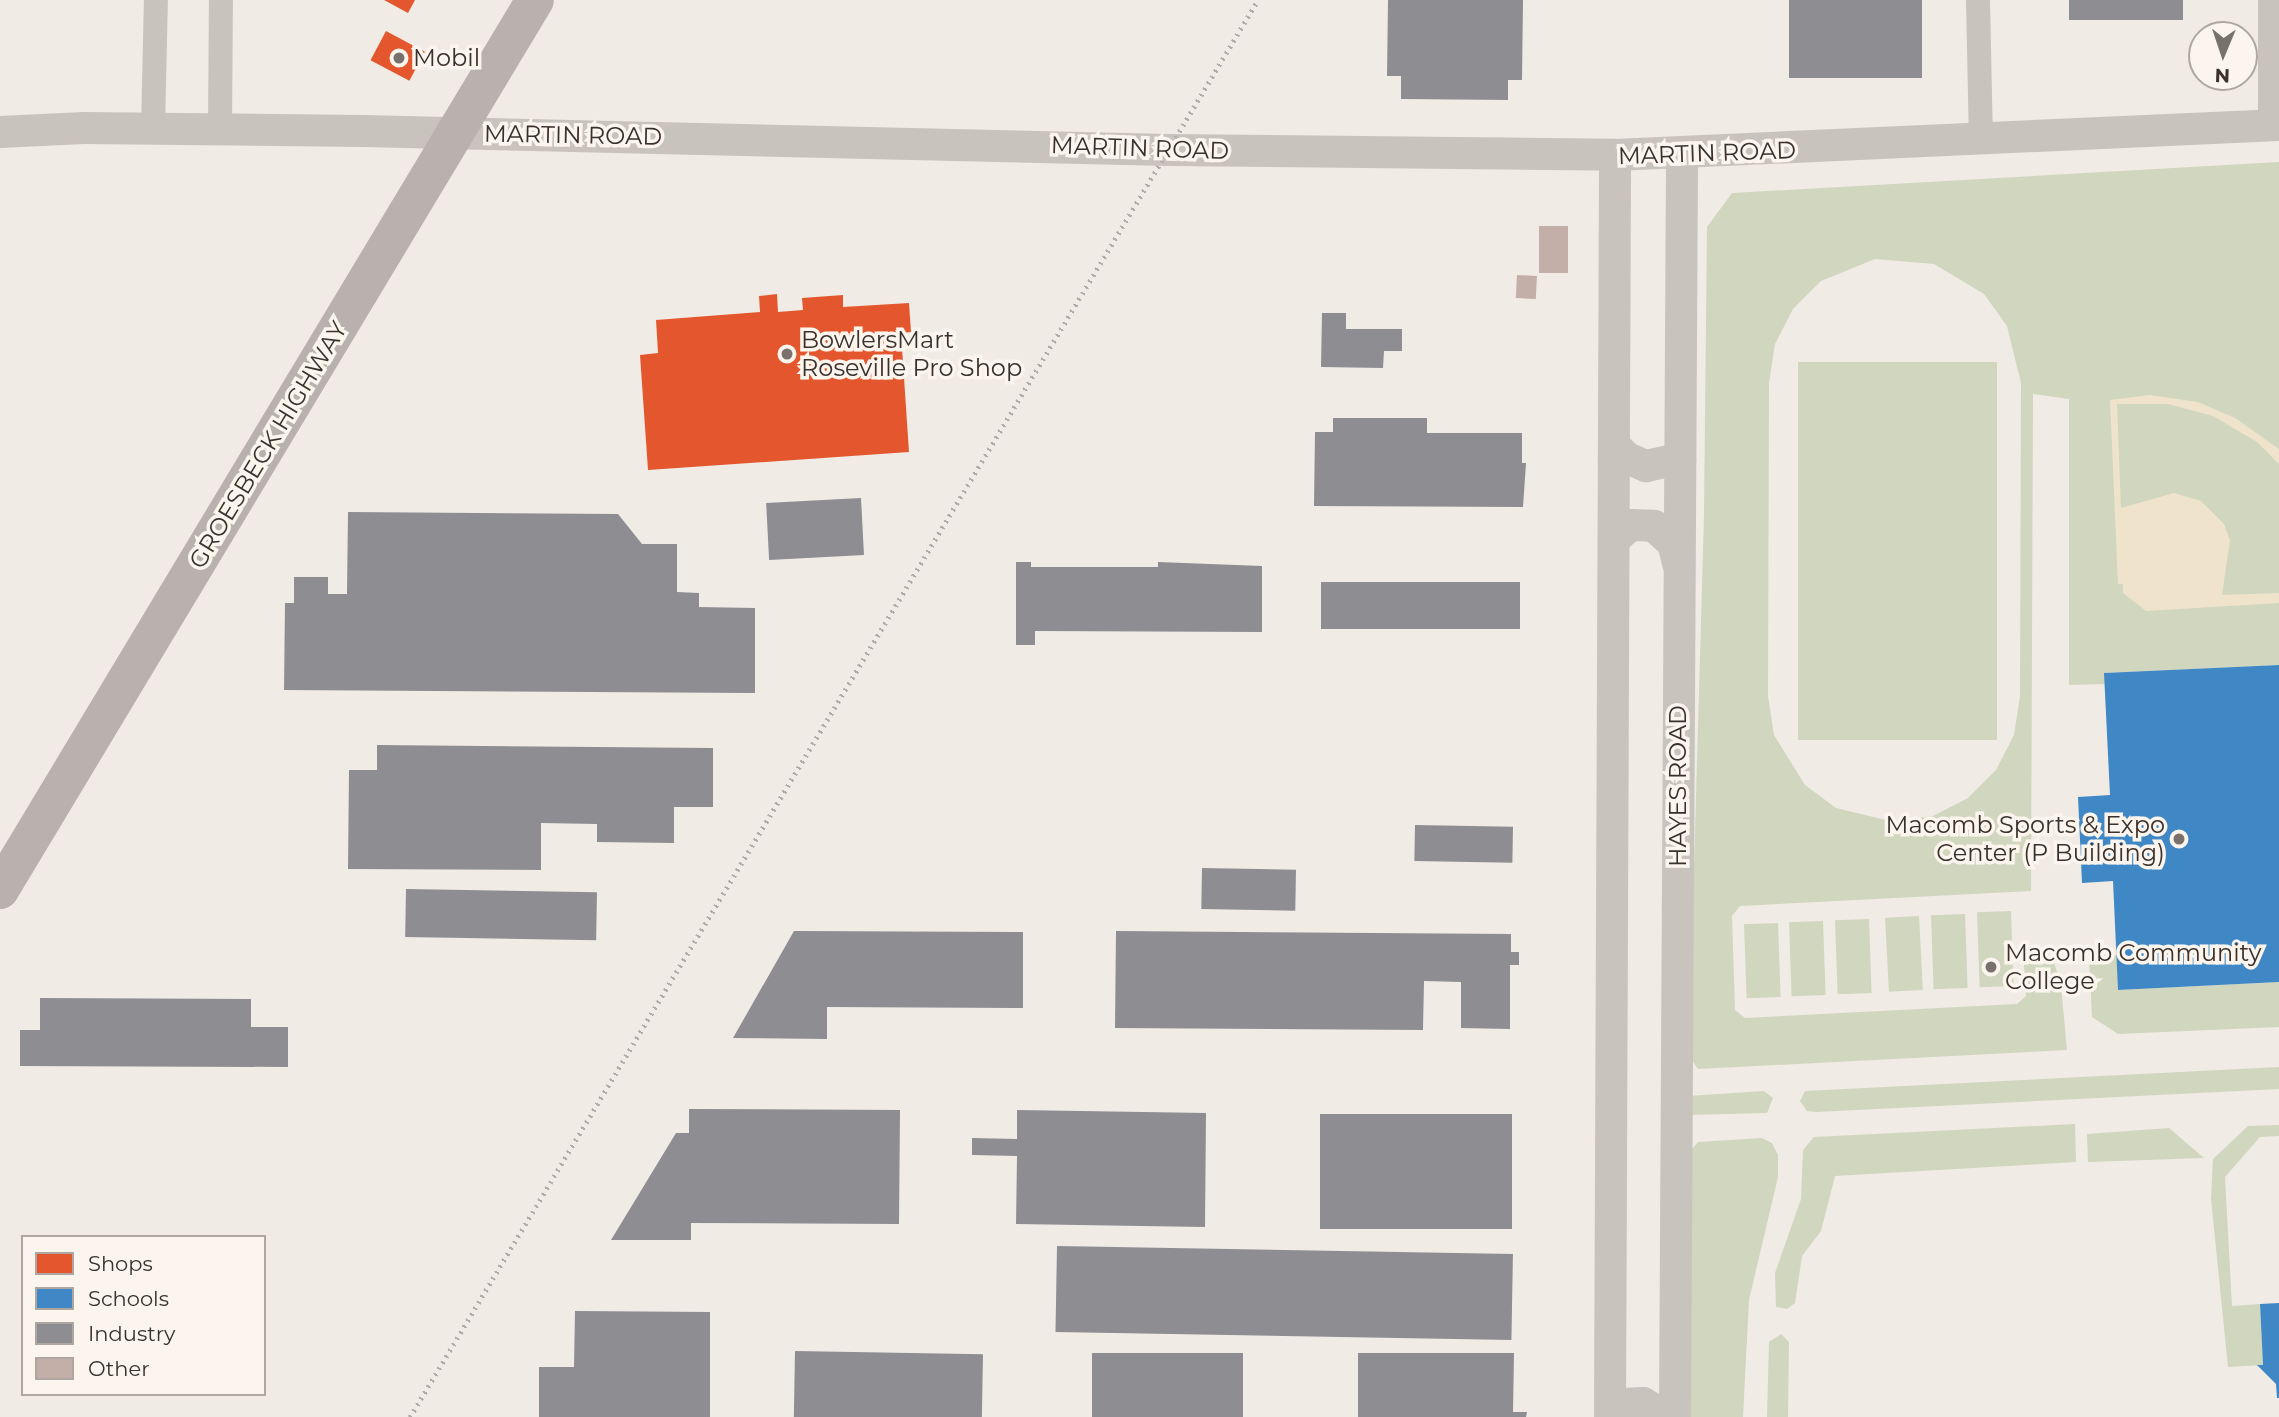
<!DOCTYPE html>
<html>
<head>
<meta charset="utf-8">
<style>
  body { margin:0 }
  #map { position:relative; width:2279px; height:1417px; overflow:hidden; background:#f0ebe5; font-family:Montserrat,sans-serif }
  div>[style] { position:absolute }
  [style*='--x'] { left:calc(var(--x)*1px); top:calc(var(--y)*1px); width:calc(var(--w)*1px); rotate:calc(var(--a)*1deg) }
  .green>* { inset:0; background:#d1d6bf; transform-origin:0 0 }
  .sand>* { inset:0; background:#efe3cc }
  .shops>* { inset:0; background:#e4572e; transform-origin:0 0 }
  .schools>* { inset:0; background:#3f88c5 }
  .industry>* { inset:0; background:#8d8d92; transform-origin:0 0 }
  .building>* { inset:0; background:#c3afa7; transform-origin:0 0 }
  .minor>* { height:24px; margin:-12px; padding:0 12px; transform-origin:12px; border-radius:12px; background:#c9c3be }
  .tertiary>* { height:32px; margin:-16px; padding:0 16px; transform-origin:16px; border-radius:16px; background:#c9c3be }
  .primary>* { height:38px; margin:-19px; padding:0 19px; transform-origin:19px; border-radius:19px; background:#b8b1ad }
  .rail>* { height:5px; margin-top:-2.5px; transform-origin:0; background:repeating-linear-gradient(90deg,#b1aca8 0 2px,transparent 0 7px) }
  .dots>* { width:19px; height:19px; translate:-50% -50%; box-sizing:border-box; border:4px solid #fbf5ee; border-radius:50% }
  span { translate:-50% -50%; white-space:nowrap; text-align:center; line-height:1.15; -webkit-text-stroke:7px #fbf5ee; paint-order:stroke }
  .poi-label { font-size:24px; color:#3b302b }
  .left { translate:0 -50%; text-align:left }
  .right { translate:-100% -50%; text-align:right }
  .street-label { font-size:24px; color:#3b302b }
  .legend { position:absolute; left:21px; top:1235px; width:245px; height:161px; box-sizing:border-box; background:#fbf5ee; border:2px solid #aea6a0; margin:0; padding:9px 12px; list-style:none; font-size:21px; color:#3b302b }
  .legend li { display:flex; align-items:center; gap:14px; height:35px }
  .legend b { width:35px; border:2px solid #aea6a0 }
  .north { position:absolute; left:2188px; top:21px; width:70px; height:70px; box-sizing:border-box; background:#fbf5ee; border:2px solid #aea6a0; border-radius:50%; rotate:182deg; font-size:19px; font-weight:700; line-height:28px; text-align:center; color:#3b302b }
  .north::after { content:''; display:block; margin:auto; width:24px; height:32px; background:#7a716c; clip-path:polygon(50% 0,100% 100%,50% 72%,0 100%) }
</style>
</head>
<body>
<div id="map">
  <div class="green">
    <div style="clip-path:polygon(evenodd,2279px 162px,2279px 665px,2105px 673px,2105px 684px,2069px 685px,2069px 399px,2033px 394px,2031px 891px,1740px 906px,1732px 916px,1735px 1010px,1745px 1018px,2017px 1004px,2026px 996px,2024px 964px,2054px 962px,2061px 986px,2067px 1050px,1698px 1069px,1689px 1056px,1689px 1043px,1704px 516px,1707px 227px,1732px 193px,2279px 162px,1875px 259px,1934px 264px,1984px 294px,2007px 326px,2021px 383px,2020px 696px,2014px 735px,1996px 770px,1968px 798px,1933px 816px,1894px 822px,1836px 808px,1805px 785px,1774px 735px,1768px 696px,1769px 383px,1775px 344px,1793px 309px,1821px 281px,1875px 259px)"></div>
    <div style="left:1997px;top:362px;width:378px;height:199px;rotate:90deg"></div>
    <div style="left:2011px;top:911px;width:75px;height:34px;rotate:88deg"></div>
    <div style="left:1965px;top:914px;width:74px;height:34px;rotate:88deg"></div>
    <div style="left:1919px;top:916px;width:74px;height:34px;rotate:87deg"></div>
    <div style="left:1869px;top:919px;width:74px;height:34px;rotate:88deg"></div>
    <div style="left:1823px;top:921px;width:74px;height:34px;rotate:88deg"></div>
    <div style="left:1778px;top:923px;width:74px;height:34px;rotate:88deg"></div>
    <div style="clip-path:polygon(2117px 955px,2119px 990px,2279px 982px,2279px 1027px,2118px 1034px,2092px 1017px,2089px 956px)"></div>
    <div style="clip-path:polygon(2279px 1067px,2279px 1089px,1816px 1112px,1807px 1111px,1800px 1101px,1805px 1091px)"></div>
    <div style="clip-path:polygon(1764px 1091px,1773px 1098px,1767px 1113px,1688px 1115px,1688px 1096px)"></div>
    <div style="clip-path:polygon(2075px 1124px,2076px 1162px,1835px 1176px,1821px 1231px,1802px 1256px,1795px 1303px,1787px 1309px,1776px 1307px,1775px 1273px,1801px 1199px,1803px 1150px,1814px 1137px)"></div>
    <div style="clip-path:polygon(2279px 1125px,2279px 1136px,2260px 1137px,2225px 1177px,2232px 1306px,2260px 1304px,2263px 1365px,2228px 1367px,2211px 1199px,2213px 1159px,2248px 1126px)"></div>
    <div style="clip-path:polygon(2169px 1128px,2204px 1158px,2088px 1162px,2087px 1134px)"></div>
    <div style="clip-path:polygon(1762px 1138px,1772px 1143px,1778px 1155px,1778px 1177px,1749px 1300px,1743px 1417px,1687px 1417px,1687px 1155px,1698px 1142px)"></div>
    <div style="clip-path:polygon(1781px 1334px,1789px 1342px,1788px 1417px,1767px 1417px,1769px 1342px)"></div>
  </div>
  <div class="sand">
    <div style="clip-path:polygon(2150px 395px,2198px 402px,2235px 418px,2279px 449px,2279px 464px,2257px 442px,2213px 416px,2168px 404px,2117px 404px,2121px 508px,2174px 493px,2201px 501px,2224px 524px,2230px 540px,2222px 595px,2279px 593px,2279px 603px,2146px 611px,2123px 593px,2123px 584px,2118px 584px,2110px 400px)"></div>
  </div>
  <div class="shops">
    <div style="clip-path:polygon(384px 0,415px 0,408px 13px)"></div>
    <div style="left:386px;top:31px;width:44px;height:33px;rotate:28deg"></div>
    <div style="clip-path:polygon(777px 294px,778px 312px,803px 310px,802px 298px,843px 295px,843px 307px,909px 303px,911px 332px,901px 333px,909px 452px,648px 470px,640px 355px,658px 353px,656px 320px,760px 312px,759px 296px)"></div>
  </div>
  <div class="schools">
    <div style="clip-path:polygon(2279px 665px,2279px 982px,2118px 990px,2113px 881px,2082px 883px,2078px 797px,2110px 795px,2104px 673px)"></div>
    <div style="clip-path:polygon(2279px 1303px,2279px 1398px,2277px 1398px,2276px 1384px,2257px 1365px,2263px 1365px,2260px 1304px)"></div>
  </div>
  <div class="industry">
    <div style="clip-path:polygon(1388px 0,1523px 0,1522px 80px,1508px 80px,1508px 100px,1401px 99px,1401px 76px,1387px 76px)"></div>
    <div style="left:1789px;top:0;width:133px;height:78px"></div>
    <div style="left:2069px;top:0;width:114px;height:20px"></div>
    <div style="clip-path:polygon(1322px 313px,1346px 313px,1346px 329px,1402px 329px,1402px 351px,1384px 351px,1383px 368px,1321px 367px)"></div>
    <div style="clip-path:polygon(1333px 418px,1427px 418px,1427px 433px,1522px 433px,1522px 463px,1526px 463px,1523px 507px,1314px 506px,1315px 432px,1333px 432px)"></div>
    <div style="left:861px;top:498px;width:57px;height:95px;rotate:87deg"></div>
    <div style="clip-path:polygon(348px 512px,618px 514px,642px 544px,677px 544px,677px 592px,699px 593px,699px 607px,755px 608px,755px 693px,284px 690px,285px 603px,294px 603px,294px 577px,328px 577px,328px 594px,347px 594px)"></div>
    <div style="clip-path:polygon(1016px 562px,1031px 562px,1031px 567px,1158px 567px,1158px 562px,1262px 566px,1262px 632px,1035px 631px,1035px 645px,1016px 645px)"></div>
    <div style="left:1321px;top:582px;width:199px;height:47px"></div>
    <div style="clip-path:polygon(377px 745px,713px 748px,713px 807px,674px 807px,674px 843px,597px 842px,597px 824px,541px 823px,541px 870px,348px 869px,349px 770px,377px 770px)"></div>
    <div style="left:1415px;top:825px;width:98px;height:36px;rotate:1deg"></div>
    <div style="left:1202px;top:868px;width:94px;height:41px;rotate:1deg"></div>
    <div style="left:406px;top:889px;width:191px;height:48px;rotate:1deg"></div>
    <div style="clip-path:polygon(794px 931px,1023px 932px,1023px 1008px,827px 1007px,827px 1039px,733px 1038px)"></div>
    <div style="clip-path:polygon(1116px 931px,1511px 934px,1511px 952px,1519px 952px,1519px 965px,1510px 965px,1510px 1029px,1461px 1028px,1461px 982px,1424px 981px,1423px 1030px,1115px 1028px)"></div>
    <div style="clip-path:polygon(40px 998px,251px 999px,251px 1027px,288px 1027px,288px 1067px,20px 1066px,20px 1030px,40px 1030px)"></div>
    <div style="clip-path:polygon(689px 1109px,900px 1110px,899px 1224px,691px 1223px,691px 1240px,611px 1240px,676px 1133px,689px 1133px)"></div>
    <div style="clip-path:polygon(1017px 1110px,1206px 1113px,1205px 1227px,1016px 1224px,1017px 1156px,972px 1155px,972px 1138px,1017px 1139px)"></div>
    <div style="left:1320px;top:1114px;width:192px;height:115px"></div>
    <div style="left:1057px;top:1246px;width:456px;height:86px;rotate:1deg"></div>
    <div style="clip-path:polygon(575px 1311px,710px 1312px,710px 1417px,539px 1417px,539px 1367px,574px 1367px)"></div>
    <div style="left:795px;top:1351px;width:188px;height:66px;rotate:1deg"></div>
    <div style="left:1092px;top:1353px;width:151px;height:64px"></div>
    <div style="clip-path:polygon(1358px 1353px,1514px 1353px,1513px 1412px,1527px 1412px,1526px 1417px,1358px 1417px)"></div>
  </div>
  <div class="building">
    <div style="left:1539px;top:226px;width:29px;height:47px"></div>
    <div style="left:1517px;top:275px;width:20px;height:23px;rotate:3deg"></div>
  </div>
  <div class="minor">
    <div style="--x:1978;--y:0;--w:142;--a:88.8"></div>
    <div style="--x:2270;--y:0;--w:126;--a:90"></div>
    <div style="--x:153;--y:129;--w:129;--a:-88.7"></div>
    <div style="--x:220;--y:131;--w:131;--a:-89.6"></div>
  </div>
  <div class="tertiary">
    <div style="--x:0;--y:132;--w:84;--a:-2.7"></div>
    <div style="--x:84;--y:128;--w:279;--a:0.6"></div>
    <div style="--x:363;--y:131;--w:806;--a:1.35"></div>
    <div style="--x:1169;--y:150;--w:446;--a:0.6"></div>
    <div style="--x:1615;--y:155;--w:665;--a:-2.59"></div>
    <div style="--x:1615;--y:446;--w:17;--a:45"></div>
    <div style="--x:1627;--y:458;--w:21;--a:23"></div>
    <div style="--x:1646;--y:466;--w:35;--a:-12"></div>
    <div style="--x:1616;--y:538;--w:19;--a:-43"></div>
    <div style="--x:1630;--y:525;--w:24;--a:2"></div>
    <div style="--x:1654;--y:526;--w:25;--a:42"></div>
    <div style="--x:1673;--y:543;--w:21;--a:76"></div>
    <div style="--x:1610;--y:1414;--w:16;--a:-38"></div>
    <div style="--x:1623;--y:1404;--w:20;--a:-3"></div>
    <div style="--x:1643;--y:1403;--w:27;--a:31"></div>
    <div style="--x:1610;--y:1417;--w:1262;--a:-89.77"></div>
    <div style="--x:1675;--y:1417;--w:1263;--a:-89.68"></div>
  </div>
  <div class="primary">
    <div style="--x:0;--y:890;--w:1038;--a:-58.99"></div>
  </div>
  <div class="rail">
    <div style="--x:410;--y:1417;--w:1651;--a:-59.1"></div>
  </div>
  <div class="dots">
    <div style="left:399px;top:58px;background:#7a716c"></div>
    <div style="left:787px;top:354px;background:#7a716c"></div>
    <div style="left:2179px;top:839px;background:#7a716c"></div>
    <div style="left:1991px;top:967px;background:#7a716c"></div>
  </div>
  <div class="poi-label">
    <span class="left" style="left:413px;top:58px">Mobil</span>
    <span class="left" style="left:801px;top:354px">BowlersMart<br>Roseville Pro Shop</span>
    <span class="right" style="left:2165px;top:839px">Macomb Sports &amp; Expo<br>Center (P Building)</span>
    <span class="left" style="left:2005px;top:967px">Macomb Community<br>College</span>
  </div>
  <div class="street-label">
    <span style="left:573px;top:135px;rotate:1deg">MARTIN ROAD</span>
    <span style="left:1140px;top:148px;rotate:2deg">MARTIN ROAD</span>
    <span style="left:1707px;top:153px;rotate:-2deg">MARTIN ROAD</span>
    <span style="left:268px;top:445px;rotate:-59deg">GROESBECK HIGHWAY</span>
    <span style="left:1678px;top:786px;rotate:-90deg">HAYES ROAD</span>
  </div>
  <ul class="legend">
  <li><b style="height:19px;background:#e4572e"></b>Shops</li>
  <li><b style="height:19px;background:#3f88c5"></b>Schools</li>
  <li><b style="height:19px;background:#8d8d92"></b>Industry</li>
  <li><b style="height:19px;background:#c3afa7"></b>Other</li>
  </ul>
  <div class="north">N</div>
</div>
</body>
</html>
